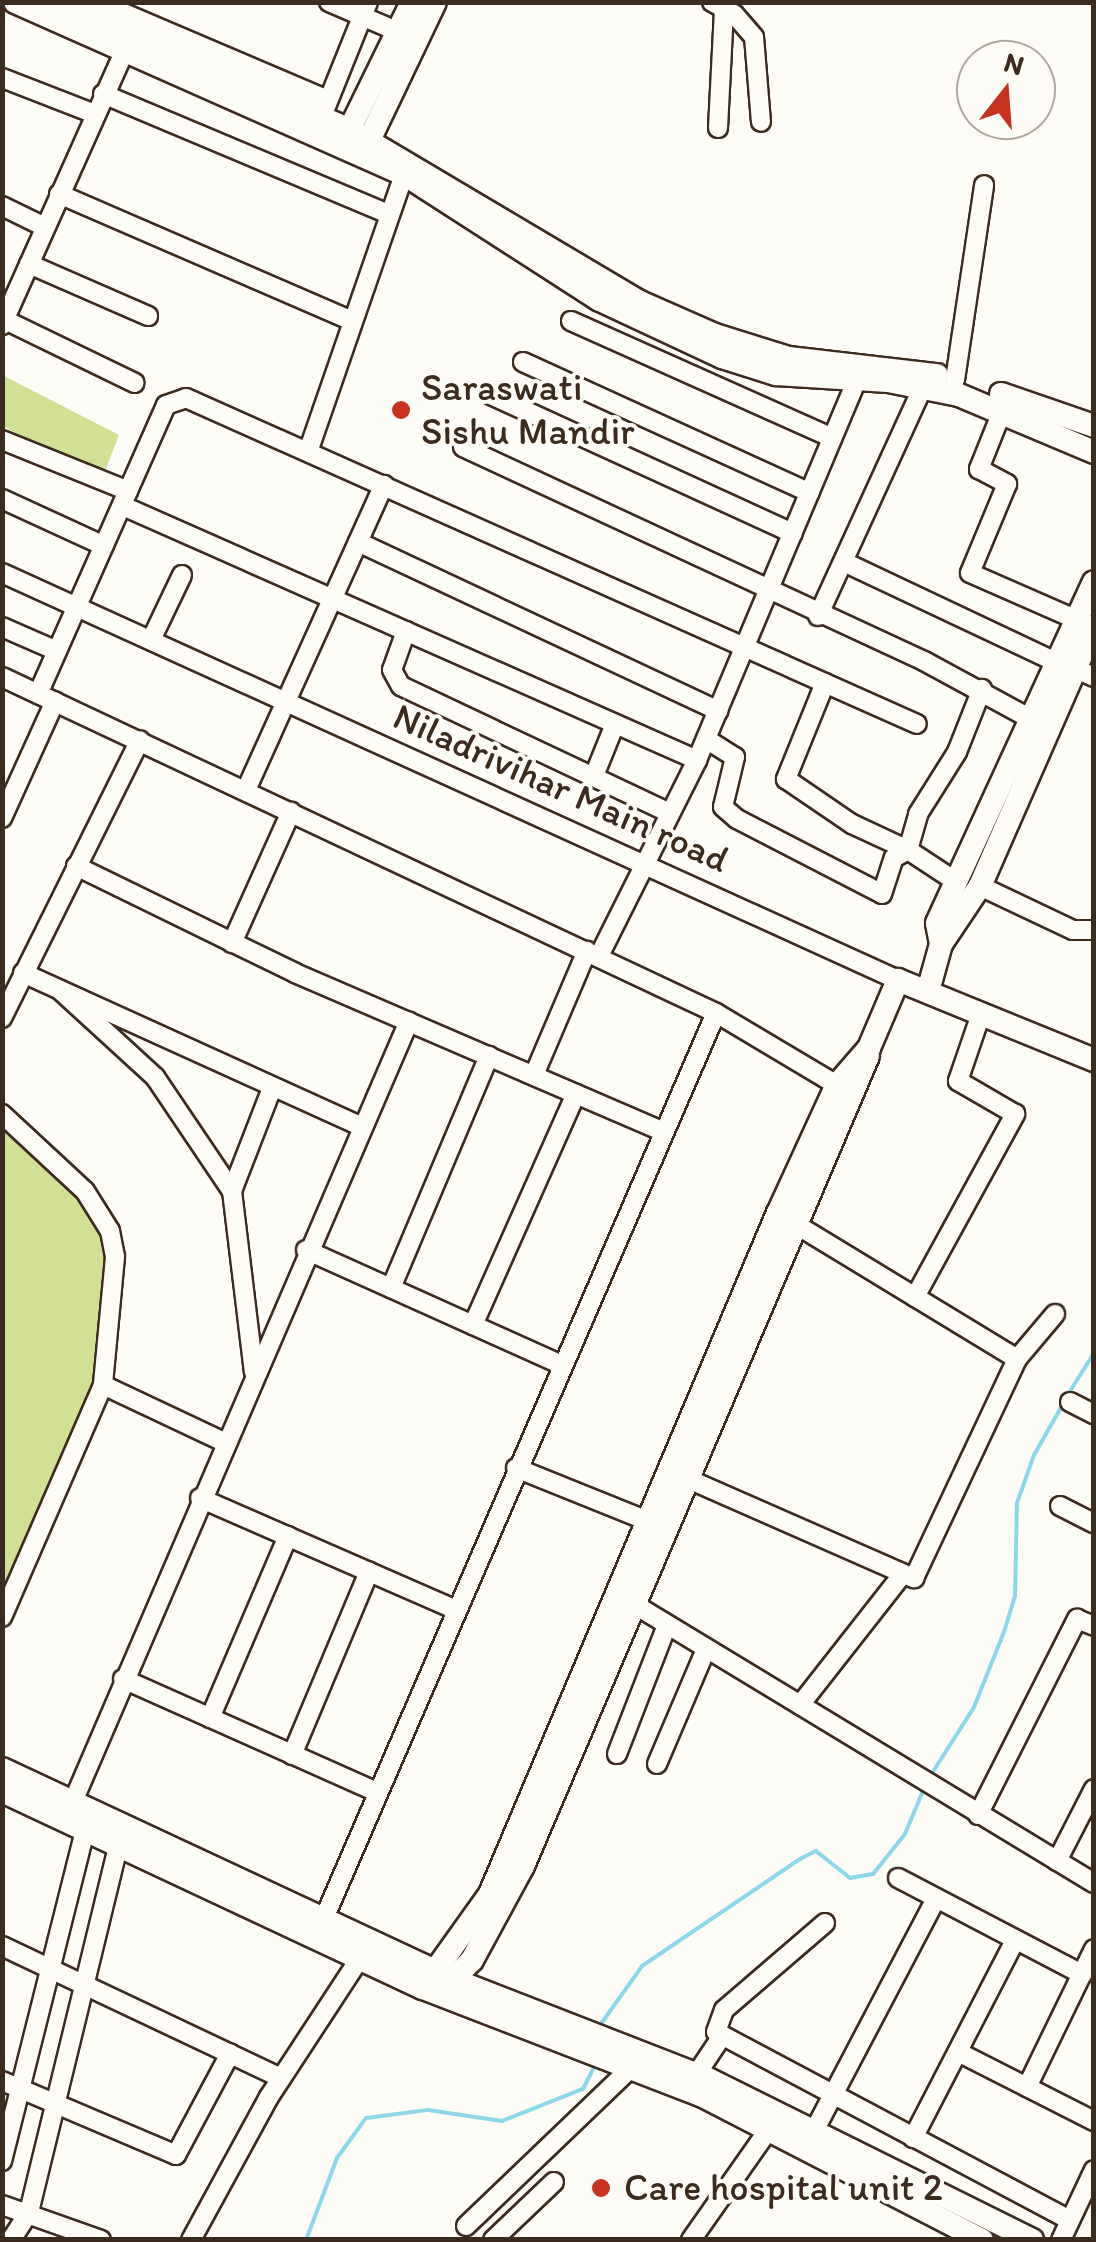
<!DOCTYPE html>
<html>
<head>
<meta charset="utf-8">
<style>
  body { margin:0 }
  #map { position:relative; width:1096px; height:2242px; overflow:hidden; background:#fdfcf7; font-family:Itim,sans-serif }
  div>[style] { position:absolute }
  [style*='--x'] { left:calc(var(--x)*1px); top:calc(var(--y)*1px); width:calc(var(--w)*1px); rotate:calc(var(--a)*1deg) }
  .green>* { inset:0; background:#d1e094 }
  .stream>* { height:4px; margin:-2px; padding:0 2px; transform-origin:2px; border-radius:2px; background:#8bd8ea }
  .roads { filter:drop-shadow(2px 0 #3b2a1e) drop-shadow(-2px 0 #3b2a1e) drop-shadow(0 2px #3b2a1e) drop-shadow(0 -2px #3b2a1e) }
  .street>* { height:18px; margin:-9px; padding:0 9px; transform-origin:9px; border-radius:9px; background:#fdfcf7 }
  .secondary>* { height:22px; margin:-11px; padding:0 11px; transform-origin:11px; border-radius:11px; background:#fdfcf7 }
  .dots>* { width:28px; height:28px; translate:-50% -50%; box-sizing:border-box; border:5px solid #fdfcf7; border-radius:50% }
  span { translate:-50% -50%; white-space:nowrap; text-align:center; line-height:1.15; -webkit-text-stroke:8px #fdfcf7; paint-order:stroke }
  .poi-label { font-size:38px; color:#3b2a1e }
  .left { translate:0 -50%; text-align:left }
  .street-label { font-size:38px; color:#3b2a1e }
  .frame { position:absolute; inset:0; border:5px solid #3b2a1e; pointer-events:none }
  .north { position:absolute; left:956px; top:40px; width:100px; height:100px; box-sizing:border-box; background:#fdfcf7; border:2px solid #afa8a0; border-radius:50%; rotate:17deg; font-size:28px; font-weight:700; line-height:40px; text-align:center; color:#3b2a1e }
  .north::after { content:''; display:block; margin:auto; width:35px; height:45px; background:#c8321e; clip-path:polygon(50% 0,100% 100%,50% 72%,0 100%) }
</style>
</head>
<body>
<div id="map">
  <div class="green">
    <div style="clip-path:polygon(2px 375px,119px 435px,102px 479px,3px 426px)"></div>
    <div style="clip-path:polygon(3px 1121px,56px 1168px,91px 1213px,108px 1256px,92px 1394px,3px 1591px)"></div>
  </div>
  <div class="stream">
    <div style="--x:1067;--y:1396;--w:51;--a:-57.9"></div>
    <div style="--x:929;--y:1778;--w:84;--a:-57.6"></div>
    <div style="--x:974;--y:1707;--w:81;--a:-68.2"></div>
    <div style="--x:1004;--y:1632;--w:38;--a:-73"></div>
    <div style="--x:1015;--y:1596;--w:93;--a:-88.8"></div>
    <div style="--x:1017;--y:1503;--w:51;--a:-70.5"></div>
    <div style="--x:1034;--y:1455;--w:59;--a:-60.4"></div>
    <div style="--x:598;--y:2028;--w:76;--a:-54.6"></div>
    <div style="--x:642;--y:1966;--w:191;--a:-34.1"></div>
    <div style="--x:800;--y:1859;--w:18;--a:-27"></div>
    <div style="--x:816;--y:1851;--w:43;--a:38.5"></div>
    <div style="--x:850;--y:1878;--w:23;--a:-10"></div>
    <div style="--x:873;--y:1874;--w:51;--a:-51.3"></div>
    <div style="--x:905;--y:1834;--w:52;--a:-67.4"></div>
    <div style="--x:306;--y:2240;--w:88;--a:-69.3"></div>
    <div style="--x:337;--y:2158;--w:49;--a:-54.1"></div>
    <div style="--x:366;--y:2118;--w:63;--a:-7.4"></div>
    <div style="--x:428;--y:2110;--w:75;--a:8.5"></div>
    <div style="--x:502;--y:2121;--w:87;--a:-21.6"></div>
    <div style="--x:583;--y:2089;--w:30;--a:-63"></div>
  </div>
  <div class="roads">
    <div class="street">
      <div style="--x:98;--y:2;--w:250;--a:23.1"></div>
      <div style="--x:329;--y:2;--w:76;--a:23.2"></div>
      <div style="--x:712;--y:2;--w:25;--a:29"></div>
      <div style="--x:734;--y:14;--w:30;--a:49"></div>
      <div style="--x:754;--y:37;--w:85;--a:85.3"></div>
      <div style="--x:2;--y:78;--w:100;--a:21.2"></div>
      <div style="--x:103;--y:94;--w:309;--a:22.8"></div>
      <div style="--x:325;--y:109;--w:115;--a:-68.1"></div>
      <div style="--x:718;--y:128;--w:120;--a:-87.1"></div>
      <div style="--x:59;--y:194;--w:317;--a:23.4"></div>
      <div style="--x:2;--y:206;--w:48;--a:26"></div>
      <div style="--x:29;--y:264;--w:130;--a:23.6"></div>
      <div style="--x:5;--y:320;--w:144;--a:25.9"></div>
      <div style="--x:571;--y:321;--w:286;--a:24.1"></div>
      <div style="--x:2;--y:325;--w:301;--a:-65.9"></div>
      <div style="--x:523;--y:362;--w:315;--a:24.5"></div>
      <div style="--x:955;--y:380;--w:197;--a:-81.5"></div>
      <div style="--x:491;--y:395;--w:332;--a:24.6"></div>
      <div style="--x:1003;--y:409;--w:65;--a:111.8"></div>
      <div style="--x:979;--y:469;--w:32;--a:28"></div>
      <div style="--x:1007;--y:484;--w:96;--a:112.6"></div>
      <div style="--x:970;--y:573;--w:115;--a:23.7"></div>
      <div style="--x:2;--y:440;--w:136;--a:22"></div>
      <div style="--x:463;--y:447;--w:508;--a:24.9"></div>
      <div style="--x:924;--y:661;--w:119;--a:28.5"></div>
      <div style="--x:309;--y:449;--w:291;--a:-70.9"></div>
      <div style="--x:2;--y:499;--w:112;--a:24.7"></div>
      <div style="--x:123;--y:506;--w:628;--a:23.87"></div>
      <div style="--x:358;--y:542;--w:398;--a:25.1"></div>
      <div style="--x:844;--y:562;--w:231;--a:25.3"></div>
      <div style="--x:2;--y:573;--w:984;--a:24.43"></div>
      <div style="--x:818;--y:616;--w:252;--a:-65.4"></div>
      <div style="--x:2;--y:627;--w:60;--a:23.6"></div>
      <div style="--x:406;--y:631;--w:41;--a:109.7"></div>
      <div style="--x:392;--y:670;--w:18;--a:61"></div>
      <div style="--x:401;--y:686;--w:297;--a:25.3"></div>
      <div style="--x:151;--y:640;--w:72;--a:-64.5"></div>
      <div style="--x:1074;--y:668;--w:22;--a:24"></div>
      <div style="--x:2;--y:677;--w:789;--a:25.2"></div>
      <div style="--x:716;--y:1013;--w:141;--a:30.8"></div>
      <div style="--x:825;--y:683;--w:104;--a:112.1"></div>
      <div style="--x:786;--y:779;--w:80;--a:34.3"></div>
      <div style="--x:852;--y:824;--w:62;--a:24.9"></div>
      <div style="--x:908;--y:850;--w:37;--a:-74"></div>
      <div style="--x:918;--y:814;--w:73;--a:-57.8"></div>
      <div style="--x:957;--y:752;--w:68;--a:-68.4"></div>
      <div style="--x:38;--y:694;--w:316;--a:-66.1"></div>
      <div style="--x:166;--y:405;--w:21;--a:-19"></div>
      <div style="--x:186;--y:398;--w:800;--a:24.04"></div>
      <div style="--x:706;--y:739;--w:34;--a:32"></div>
      <div style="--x:735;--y:757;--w:51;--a:103.5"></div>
      <div style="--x:723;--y:807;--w:18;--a:41"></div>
      <div style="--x:737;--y:819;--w:163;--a:27.3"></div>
      <div style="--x:882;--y:894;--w:38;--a:-72"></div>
      <div style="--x:894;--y:858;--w:16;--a:-30"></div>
      <div style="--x:908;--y:850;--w:56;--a:33.4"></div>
      <div style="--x:594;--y:776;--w:56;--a:-68"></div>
      <div style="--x:246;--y:790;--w:335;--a:-65.7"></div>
      <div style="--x:2;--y:818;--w:128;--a:-65.6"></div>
      <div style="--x:76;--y:866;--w:244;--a:26"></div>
      <div style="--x:295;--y:973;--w:402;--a:23.3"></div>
      <div style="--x:980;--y:886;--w:103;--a:25.3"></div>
      <div style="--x:1073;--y:930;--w:21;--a:0"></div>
      <div style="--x:232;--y:943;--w:144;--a:-65.8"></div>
      <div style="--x:599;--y:956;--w:219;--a:-63.4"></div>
      <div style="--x:697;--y:760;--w:412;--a:-67.2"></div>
      <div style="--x:23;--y:973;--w:370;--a:24.4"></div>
      <div style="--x:60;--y:990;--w:129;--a:42.5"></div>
      <div style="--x:155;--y:1077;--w:138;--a:56"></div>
      <div style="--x:232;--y:1191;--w:182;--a:83.1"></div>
      <div style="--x:2;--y:1018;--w:310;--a:-63.6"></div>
      <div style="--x:534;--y:1075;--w:135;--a:-66.9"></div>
      <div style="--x:2;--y:1114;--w:113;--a:42.9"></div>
      <div style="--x:85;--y:1191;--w:47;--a:58"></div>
      <div style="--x:110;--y:1231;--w:26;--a:79"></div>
      <div style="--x:115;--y:1257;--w:129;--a:95.4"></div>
      <div style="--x:103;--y:1385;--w:253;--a:113.5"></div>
      <div style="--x:232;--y:1191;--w:110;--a:-68.8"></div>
      <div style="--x:787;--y:1219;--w:269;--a:31.3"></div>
      <div style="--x:306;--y:1250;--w:281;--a:24.2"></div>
      <div style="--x:391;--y:1288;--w:252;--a:-67.1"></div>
      <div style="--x:915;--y:1297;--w:209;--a:-61.3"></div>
      <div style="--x:1015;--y:1114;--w:66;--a:-149.9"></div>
      <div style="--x:958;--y:1081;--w:71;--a:-71.1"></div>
      <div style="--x:473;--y:1325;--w:253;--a:-66"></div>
      <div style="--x:103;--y:1385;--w:132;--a:25.2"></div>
      <div style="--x:1070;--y:1402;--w:27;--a:27"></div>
      <div style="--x:516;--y:1468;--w:144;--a:21.9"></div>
      <div style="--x:679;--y:1475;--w:257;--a:23.7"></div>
      <div style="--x:914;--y:1578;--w:242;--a:-64.8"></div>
      <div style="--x:1017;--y:1359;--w:59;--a:-49.8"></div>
      <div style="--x:200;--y:1498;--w:277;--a:23.6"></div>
      <div style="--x:1060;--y:1506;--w:38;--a:27"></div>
      <div style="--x:627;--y:1600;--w:546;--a:31.22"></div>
      <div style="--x:123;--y:1679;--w:275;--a:24"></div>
      <div style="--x:800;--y:1705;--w:164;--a:-51.9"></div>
      <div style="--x:210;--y:1718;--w:198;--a:-66.8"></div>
      <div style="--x:617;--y:1754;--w:138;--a:-68.8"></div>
      <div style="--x:292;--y:1755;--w:199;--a:-67.2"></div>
      <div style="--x:657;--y:1764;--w:125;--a:-66.9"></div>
      <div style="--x:72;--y:1804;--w:852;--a:-66.71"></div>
      <div style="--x:978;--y:1815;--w:220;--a:-63.2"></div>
      <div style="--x:1077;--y:1619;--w:18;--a:22"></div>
      <div style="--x:1057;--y:1861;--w:81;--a:-62.8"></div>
      <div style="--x:898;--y:1878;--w:208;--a:27.6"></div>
      <div style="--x:825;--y:1923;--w:133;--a:139.3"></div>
      <div style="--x:724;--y:2010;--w:23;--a:110"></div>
      <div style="--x:716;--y:2032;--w:400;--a:28"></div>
      <div style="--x:319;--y:1930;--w:999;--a:-66.59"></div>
      <div style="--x:2;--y:1946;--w:309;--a:25.3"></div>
      <div style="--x:958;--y:2052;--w:153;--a:26.9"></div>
      <div style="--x:2;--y:2081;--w:189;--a:23"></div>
      <div style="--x:176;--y:2155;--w:115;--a:-61.9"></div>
      <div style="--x:692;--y:2081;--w:54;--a:-56.3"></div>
      <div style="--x:1027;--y:2087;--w:153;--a:-64.1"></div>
      <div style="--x:813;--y:2133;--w:264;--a:-62.3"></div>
      <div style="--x:913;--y:2138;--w:223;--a:-62.7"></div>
      <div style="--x:2;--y:2161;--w:340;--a:-75.9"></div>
      <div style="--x:2;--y:2205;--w:105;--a:19.5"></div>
      <div style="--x:466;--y:2226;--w:227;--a:-43.8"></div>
      <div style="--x:11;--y:2240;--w:33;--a:-57"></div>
      <div style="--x:29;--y:2212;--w:377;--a:-76.3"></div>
      <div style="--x:191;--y:2240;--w:163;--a:-61.4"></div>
      <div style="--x:269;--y:2097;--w:166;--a:-56.8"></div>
      <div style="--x:493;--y:2240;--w:84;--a:-43.6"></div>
      <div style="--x:691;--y:2240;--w:132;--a:-54.9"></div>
      <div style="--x:1061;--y:2240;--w:77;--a:-64.8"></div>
    </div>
    <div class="secondary">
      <div style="--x:15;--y:2;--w:425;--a:23.9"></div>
      <div style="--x:404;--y:174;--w:231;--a:32.8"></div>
      <div style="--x:598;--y:299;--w:137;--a:25.1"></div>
      <div style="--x:722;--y:357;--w:57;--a:17.5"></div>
      <div style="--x:776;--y:374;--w:112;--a:3.6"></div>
      <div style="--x:888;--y:381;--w:72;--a:11.2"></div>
      <div style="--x:959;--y:395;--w:147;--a:22.9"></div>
      <div style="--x:56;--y:2;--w:321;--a:23.5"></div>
      <div style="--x:350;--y:130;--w:337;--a:30.7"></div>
      <div style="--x:640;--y:302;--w:82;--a:23.7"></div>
      <div style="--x:715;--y:335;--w:77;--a:17.3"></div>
      <div style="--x:789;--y:358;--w:149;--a:6.6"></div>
      <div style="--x:344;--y:141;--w:155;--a:-63.9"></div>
      <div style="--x:363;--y:153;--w:167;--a:-64.5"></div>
      <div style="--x:1001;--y:394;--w:98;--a:19"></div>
      <div style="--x:941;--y:944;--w:70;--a:-56.1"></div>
      <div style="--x:980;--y:886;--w:284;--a:-66.3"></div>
      <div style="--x:928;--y:991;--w:49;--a:-74.5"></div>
      <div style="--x:941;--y:944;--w:21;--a:-101"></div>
      <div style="--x:937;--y:923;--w:375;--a:-65.3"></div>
      <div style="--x:2;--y:1769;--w:499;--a:25"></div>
      <div style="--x:454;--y:1980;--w:270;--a:21.3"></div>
      <div style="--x:706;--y:2078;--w:364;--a:26.4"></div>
      <div style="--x:2;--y:1791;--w:465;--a:25.1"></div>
      <div style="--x:423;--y:1988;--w:298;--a:21.1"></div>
      <div style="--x:701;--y:2095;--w:316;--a:27.3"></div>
      <div style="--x:423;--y:1988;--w:115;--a:-54.5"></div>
      <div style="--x:490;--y:1894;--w:739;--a:-67.08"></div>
      <div style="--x:778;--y:1213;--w:141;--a:-65.3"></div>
      <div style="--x:837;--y:1085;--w:49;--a:-49.1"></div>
      <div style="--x:869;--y:1048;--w:74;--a:-66.9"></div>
      <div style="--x:898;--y:980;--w:212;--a:22.2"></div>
      <div style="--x:444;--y:1989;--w:40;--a:-46"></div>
      <div style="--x:472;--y:1960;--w:107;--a:-61.5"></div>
      <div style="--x:523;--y:1866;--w:880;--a:-66.93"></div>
    </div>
  </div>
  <div class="dots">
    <div style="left:401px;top:410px;background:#c8321e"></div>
    <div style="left:601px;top:2188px;background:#c8321e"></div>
  </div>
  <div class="poi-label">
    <span class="left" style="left:421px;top:410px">Saraswati<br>Sishu Mandir</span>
    <span class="left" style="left:624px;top:2188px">Care hospital unit 2</span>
  </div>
  <div class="street-label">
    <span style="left:561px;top:788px;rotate:24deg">Niladrivihar Main road</span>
  </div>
  <div class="frame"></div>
  <div class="north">N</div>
</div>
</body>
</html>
